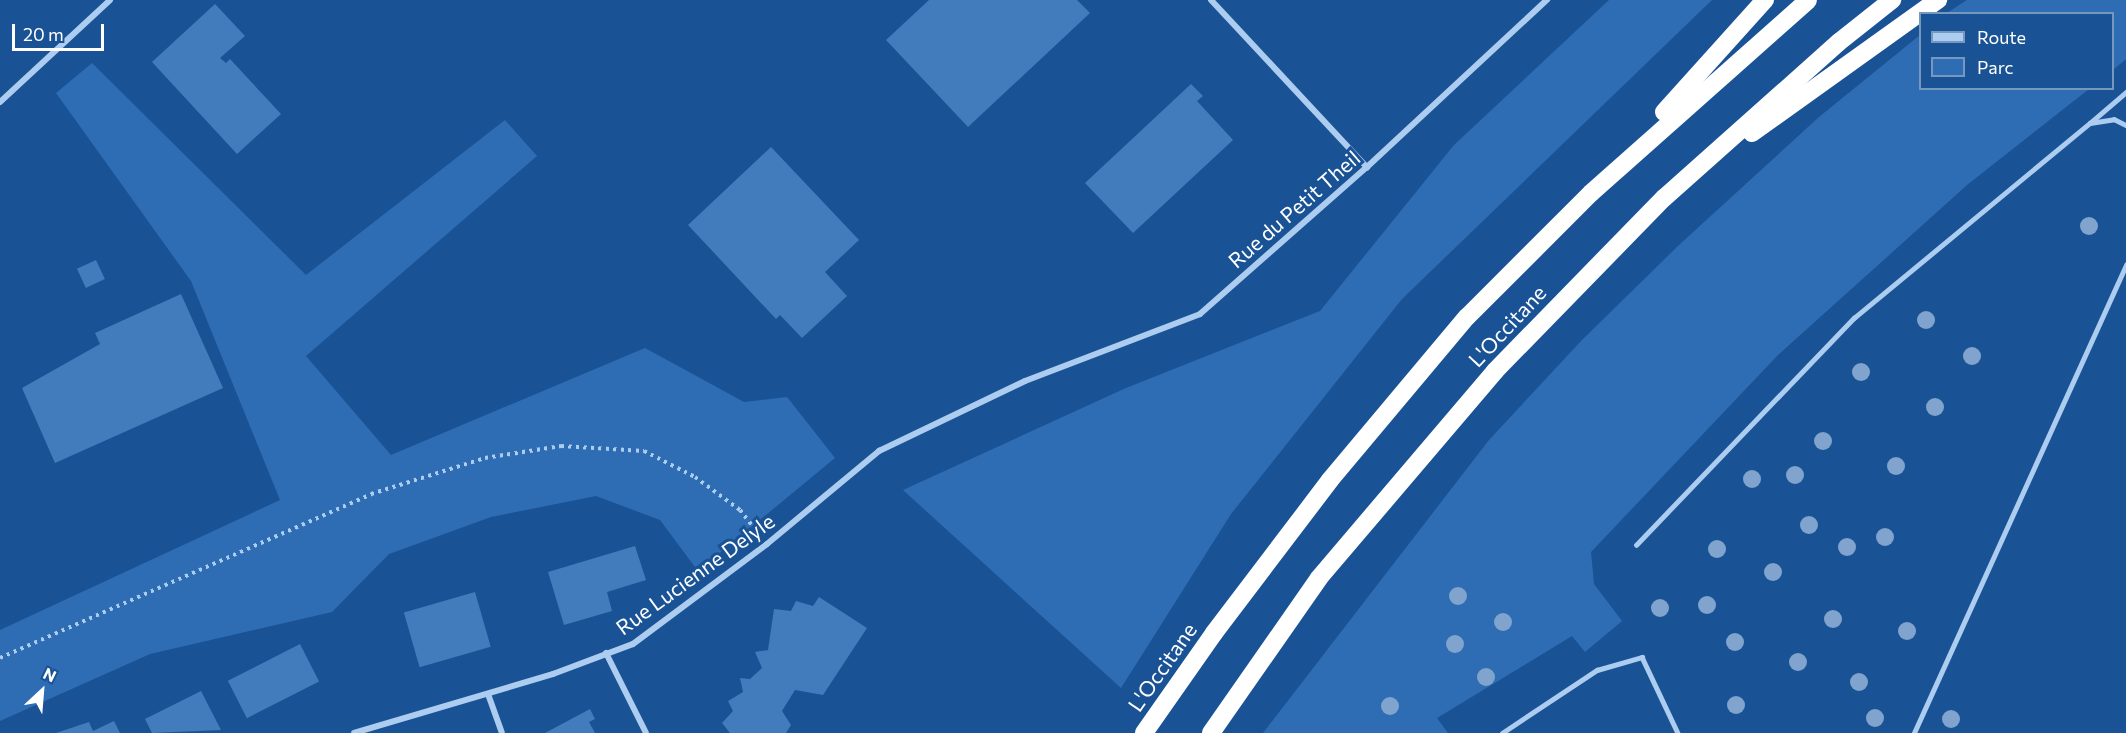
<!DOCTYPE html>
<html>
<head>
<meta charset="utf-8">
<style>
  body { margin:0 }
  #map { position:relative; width:2126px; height:733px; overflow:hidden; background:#1a5395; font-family:Commissioner,sans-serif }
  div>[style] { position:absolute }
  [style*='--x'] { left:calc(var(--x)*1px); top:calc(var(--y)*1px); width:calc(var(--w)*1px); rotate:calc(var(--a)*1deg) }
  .green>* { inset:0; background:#2e6db4 }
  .building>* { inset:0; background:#437cbc; transform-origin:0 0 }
  .path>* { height:4px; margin-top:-2px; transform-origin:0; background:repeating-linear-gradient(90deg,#accdf0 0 3px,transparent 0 7.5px) }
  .service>* { height:4.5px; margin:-2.25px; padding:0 2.25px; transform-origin:2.25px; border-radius:2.25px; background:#accdf0 }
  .minor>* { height:6px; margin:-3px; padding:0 3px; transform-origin:3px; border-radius:3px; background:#accdf0 }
  .motorway>* { height:18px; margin:-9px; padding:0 9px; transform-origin:9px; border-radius:9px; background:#fff }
  .trees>* { width:18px; height:18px; margin:-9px; border-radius:50%; background:#80a4cd }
  span { translate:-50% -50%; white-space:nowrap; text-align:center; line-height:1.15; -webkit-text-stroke:6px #1a5395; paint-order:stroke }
  .street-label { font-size:21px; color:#fff }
  .legend { position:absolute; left:1919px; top:12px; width:195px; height:78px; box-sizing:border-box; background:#1a5395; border:2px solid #7698bf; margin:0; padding:8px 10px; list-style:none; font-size:18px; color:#fff }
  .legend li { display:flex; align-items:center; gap:12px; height:30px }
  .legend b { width:30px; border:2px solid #7698bf }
  .north { position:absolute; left:12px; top:661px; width:60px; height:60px; -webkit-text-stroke:4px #1a5395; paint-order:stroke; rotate:26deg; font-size:16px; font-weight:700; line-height:24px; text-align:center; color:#fff }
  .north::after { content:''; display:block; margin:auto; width:21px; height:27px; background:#fff; clip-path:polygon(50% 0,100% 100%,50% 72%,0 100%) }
  .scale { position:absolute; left:12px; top:24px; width:92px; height:27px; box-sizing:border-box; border:3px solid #fff; border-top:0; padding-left:8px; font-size:18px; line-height:21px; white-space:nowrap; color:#fff; -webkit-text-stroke:4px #1a5395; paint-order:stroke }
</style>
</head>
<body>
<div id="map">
  <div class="green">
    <div style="clip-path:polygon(1609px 0,1712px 0,1402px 299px,1231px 514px,1121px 688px,903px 490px,1126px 388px,1320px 311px,1454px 145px)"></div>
    <div style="clip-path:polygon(1967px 0,2126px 0,2126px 59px,2113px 70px,2112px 14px,1947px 13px)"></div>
    <div style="clip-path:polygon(1920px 35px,1920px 88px,2089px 89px,1967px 185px,1778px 355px,1591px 552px,1594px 584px,1622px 621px,1585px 652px,1572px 636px,1437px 718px,1448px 733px,1263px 733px,1489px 440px,1582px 340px,1679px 245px,1819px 117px)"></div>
    <div style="clip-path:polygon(92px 63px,306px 275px,505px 120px,537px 156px,306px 356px,391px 455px,645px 348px,744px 402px,787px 397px,835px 458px,698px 571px,660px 520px,596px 496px,491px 517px,389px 554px,332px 612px,150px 654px,0 721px,0 630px,280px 500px,191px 281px,56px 93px)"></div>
  </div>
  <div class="building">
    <div style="clip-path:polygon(929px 0,1077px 0,1090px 13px,968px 127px,886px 40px)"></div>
    <div style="clip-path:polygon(215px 4px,245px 36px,220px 58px,226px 63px,230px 59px,281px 114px,237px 154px,152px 62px)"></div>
    <div style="clip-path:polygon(1191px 84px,1203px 96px,1197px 101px,1233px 140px,1133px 233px,1085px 183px)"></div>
    <div style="clip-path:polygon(771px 147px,859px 240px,825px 272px,847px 296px,802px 338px,780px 315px,776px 319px,688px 225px)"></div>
    <div style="left:96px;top:260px;width:21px;height:21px;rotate:65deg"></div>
    <div style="clip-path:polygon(181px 294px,223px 388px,55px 463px,22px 388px,100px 344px,95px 333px)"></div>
    <div style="clip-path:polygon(635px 546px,646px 580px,607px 592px,612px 611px,564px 625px,548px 572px)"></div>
    <div style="left:475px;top:592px;width:57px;height:74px;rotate:74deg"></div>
    <div style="clip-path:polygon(819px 597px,867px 628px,823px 695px,795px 690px,782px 711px,791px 725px,786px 733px,730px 733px,722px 723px,733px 711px,728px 701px,743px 692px,740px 678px,750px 679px,762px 668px,755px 652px,768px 650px,774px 609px,791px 611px,796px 601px,813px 606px)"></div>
    <div style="left:300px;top:644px;width:42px;height:81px;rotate:63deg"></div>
    <div style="clip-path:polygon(201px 691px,221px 730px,152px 733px,145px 719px)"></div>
    <div style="clip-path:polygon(590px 709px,595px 719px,589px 722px,595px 733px,545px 733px)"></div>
    <div style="clip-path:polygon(114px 721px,120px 733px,56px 733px,89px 722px,93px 731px)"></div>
  </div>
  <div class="path">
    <div style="--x:0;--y:658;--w:406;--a:-23.8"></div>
    <div style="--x:371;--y:494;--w:120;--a:-17.5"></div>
    <div style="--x:485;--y:458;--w:77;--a:-9"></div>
    <div style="--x:561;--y:446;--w:83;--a:3.4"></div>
    <div style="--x:644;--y:451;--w:57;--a:27"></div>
    <div style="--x:695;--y:477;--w:56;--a:36.3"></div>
    <div style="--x:740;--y:510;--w:24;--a:52"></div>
  </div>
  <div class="service">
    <div style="--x:2090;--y:123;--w:48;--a:-40.7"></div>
    <div style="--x:1636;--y:545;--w:315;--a:-46.2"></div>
    <div style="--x:1854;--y:318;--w:306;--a:-39.6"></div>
    <div style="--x:2090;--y:123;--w:24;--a:-9"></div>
    <div style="--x:2114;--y:119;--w:13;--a:27"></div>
    <div style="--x:1502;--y:733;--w:114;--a:-33.6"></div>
    <div style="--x:1597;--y:670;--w:47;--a:-16.1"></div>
    <div style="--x:1642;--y:657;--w:84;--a:64.7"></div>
    <div style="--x:1914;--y:733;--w:514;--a:-65.63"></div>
  </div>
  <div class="minor">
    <div style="--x:1211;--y:0;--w:229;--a:47"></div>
    <div style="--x:0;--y:102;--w:150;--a:-42.8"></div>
    <div style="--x:606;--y:653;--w:89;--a:63.4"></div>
    <div style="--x:488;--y:694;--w:41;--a:70.3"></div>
    <div style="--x:354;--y:733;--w:208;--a:-16.5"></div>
    <div style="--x:553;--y:674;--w:85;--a:-20.6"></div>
    <div style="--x:633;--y:644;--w:167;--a:-36.7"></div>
    <div style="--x:767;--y:544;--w:146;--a:-39.7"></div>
    <div style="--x:879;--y:451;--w:162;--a:-25.6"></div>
    <div style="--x:1025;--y:381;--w:187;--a:-20.9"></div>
    <div style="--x:1200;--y:314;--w:222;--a:-41.4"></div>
    <div style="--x:1367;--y:167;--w:246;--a:-42.9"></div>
  </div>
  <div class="motorway">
    <div style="--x:1664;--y:112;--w:151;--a:-48"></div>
    <div style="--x:1752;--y:133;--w:229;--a:-35.6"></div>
    <div style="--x:1144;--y:733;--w:122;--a:-55"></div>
    <div style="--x:1214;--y:633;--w:192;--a:-52.8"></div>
    <div style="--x:1330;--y:480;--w:213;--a:-50"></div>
    <div style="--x:1467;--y:317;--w:175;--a:-45"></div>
    <div style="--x:1591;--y:193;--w:290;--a:-41.6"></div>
    <div style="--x:1211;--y:733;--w:189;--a:-55.1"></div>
    <div style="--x:1319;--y:578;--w:272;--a:-49.6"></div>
    <div style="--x:1495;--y:371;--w:242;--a:-45.7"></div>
    <div style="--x:1664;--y:198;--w:234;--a:-41.7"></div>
    <div style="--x:1839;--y:42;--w:68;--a:-38.4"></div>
  </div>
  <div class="trees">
    <div style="left:2089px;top:226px"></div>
    <div style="left:1926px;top:320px"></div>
    <div style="left:1972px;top:356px"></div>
    <div style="left:1861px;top:372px"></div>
    <div style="left:1935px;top:407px"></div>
    <div style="left:1823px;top:441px"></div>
    <div style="left:1896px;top:466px"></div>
    <div style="left:1795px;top:475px"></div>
    <div style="left:1752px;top:479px"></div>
    <div style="left:1809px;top:525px"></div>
    <div style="left:1885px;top:537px"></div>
    <div style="left:1847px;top:547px"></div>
    <div style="left:1717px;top:549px"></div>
    <div style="left:1773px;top:572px"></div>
    <div style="left:1458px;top:596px"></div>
    <div style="left:1707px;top:605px"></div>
    <div style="left:1660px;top:608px"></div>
    <div style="left:1833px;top:619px"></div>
    <div style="left:1503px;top:622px"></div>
    <div style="left:1907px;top:631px"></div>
    <div style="left:1735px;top:642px"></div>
    <div style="left:1455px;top:644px"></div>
    <div style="left:1798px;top:662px"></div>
    <div style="left:1486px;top:677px"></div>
    <div style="left:1859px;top:682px"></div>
    <div style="left:1736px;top:705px"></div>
    <div style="left:1390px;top:706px"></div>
    <div style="left:1875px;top:718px"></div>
    <div style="left:1951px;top:719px"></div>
  </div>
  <div class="street-label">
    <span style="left:1294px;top:209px;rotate:-41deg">Rue du Petit Theil</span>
    <span style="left:1507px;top:326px;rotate:-47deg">L'Occitane</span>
    <span style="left:695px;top:574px;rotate:-36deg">Rue Lucienne Delyle</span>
    <span style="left:1162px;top:667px;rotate:-55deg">L'Occitane</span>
  </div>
  <ul class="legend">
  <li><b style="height:8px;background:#accdf0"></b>Route</li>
  <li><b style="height:16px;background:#2e6db4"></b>Parc</li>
  </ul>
  <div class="north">N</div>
  <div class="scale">20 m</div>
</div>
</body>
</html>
